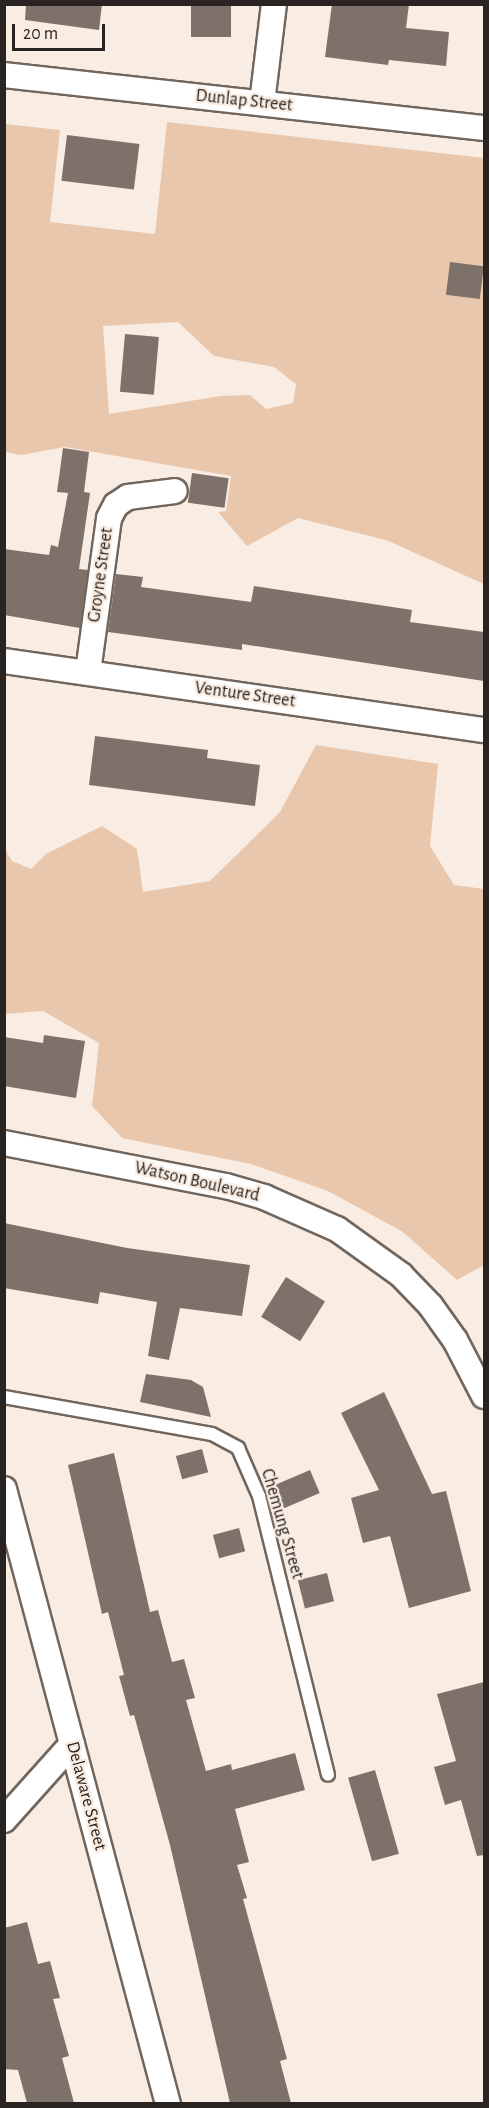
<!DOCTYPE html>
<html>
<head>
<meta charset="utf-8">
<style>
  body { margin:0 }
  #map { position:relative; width:489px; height:2108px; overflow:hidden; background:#f9ece2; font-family:"Alegreya Sans",sans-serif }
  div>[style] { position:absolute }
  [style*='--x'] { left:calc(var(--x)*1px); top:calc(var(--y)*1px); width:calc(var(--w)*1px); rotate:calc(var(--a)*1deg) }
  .green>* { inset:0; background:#e9c7ac }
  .building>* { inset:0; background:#7d7169; transform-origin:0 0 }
  .roads { filter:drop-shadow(2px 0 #71665d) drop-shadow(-2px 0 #71665d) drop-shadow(0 2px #71665d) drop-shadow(0 -2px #71665d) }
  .service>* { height:12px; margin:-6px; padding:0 6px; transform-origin:6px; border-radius:6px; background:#fff }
  .minor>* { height:24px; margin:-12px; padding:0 12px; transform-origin:12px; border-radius:12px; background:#fff }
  span { translate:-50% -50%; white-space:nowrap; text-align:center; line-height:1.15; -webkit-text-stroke:4.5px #f9ece2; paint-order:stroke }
  .street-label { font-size:18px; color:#292421 }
  .frame { position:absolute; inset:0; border:6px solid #292421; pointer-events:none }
  .scale { position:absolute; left:12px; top:24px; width:93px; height:27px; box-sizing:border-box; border:3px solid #292421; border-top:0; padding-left:8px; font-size:18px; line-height:21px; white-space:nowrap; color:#292421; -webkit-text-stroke:4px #f9ece2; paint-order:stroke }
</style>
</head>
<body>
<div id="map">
  <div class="green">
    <div style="clip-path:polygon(evenodd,167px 122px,484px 158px,484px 584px,386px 540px,298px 518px,247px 546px,218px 512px,226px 511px,231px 476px,65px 447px,21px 455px,5px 452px,5px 124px,60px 130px,50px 222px,155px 234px,167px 122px,178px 322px,214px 356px,274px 367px,296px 384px,293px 403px,266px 409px,250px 395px,221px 396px,109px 414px,103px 326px,178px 322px)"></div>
    <div style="clip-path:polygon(316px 745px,438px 764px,430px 846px,454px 885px,484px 889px,484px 1265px,457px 1280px,403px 1232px,328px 1191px,251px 1164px,122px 1138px,92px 1106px,99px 1043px,43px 1011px,5px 1014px,5px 849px,12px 861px,31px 869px,46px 854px,102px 826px,137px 849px,143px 892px,210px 881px,280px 812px)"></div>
  </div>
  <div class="building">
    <div style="clip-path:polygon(26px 4px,102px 4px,99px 30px,25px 20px)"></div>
    <div style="left:191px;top:4px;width:40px;height:33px"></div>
    <div style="clip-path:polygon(332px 4px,409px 4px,406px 28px,449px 32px,446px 66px,389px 60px,388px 65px,325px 57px)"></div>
    <div style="left:67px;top:135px;width:73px;height:46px;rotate:7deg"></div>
    <div style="left:450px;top:262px;width:34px;height:33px;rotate:7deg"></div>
    <div style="left:125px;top:334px;width:34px;height:58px;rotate:5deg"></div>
    <div style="clip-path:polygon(63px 448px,89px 452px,84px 492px,90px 493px,79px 569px,88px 570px,80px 628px,4px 615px,4px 549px,49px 555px,51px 545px,58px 547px,68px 493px,57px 492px)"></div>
    <div style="left:192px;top:473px;width:37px;height:30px;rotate:8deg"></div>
    <div style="clip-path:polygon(116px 574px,143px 577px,141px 587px,251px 602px,254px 586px,412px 610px,410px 622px,484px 632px,484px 681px,242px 644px,242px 650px,108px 632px)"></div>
    <div style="clip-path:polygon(95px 736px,208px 750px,207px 758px,260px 765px,255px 806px,89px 785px)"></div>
    <div style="clip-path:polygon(44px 1035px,85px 1041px,76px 1098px,4px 1086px,4px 1037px,43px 1043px)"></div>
    <div style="clip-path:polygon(4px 1223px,127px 1248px,250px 1265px,242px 1316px,180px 1308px,169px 1360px,148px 1356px,157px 1302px,100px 1292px,98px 1304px,4px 1288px)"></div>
    <div style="left:286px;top:1277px;width:46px;height:47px;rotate:32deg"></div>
    <div style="clip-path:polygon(146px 1374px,191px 1380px,203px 1387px,211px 1417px,140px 1402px)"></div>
    <div style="clip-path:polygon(384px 1392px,432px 1494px,446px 1491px,471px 1591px,409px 1608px,390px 1536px,363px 1543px,351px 1498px,379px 1490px,341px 1413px)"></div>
    <div style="left:202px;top:1449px;width:24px;height:27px;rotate:75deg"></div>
    <div style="clip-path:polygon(114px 1453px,150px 1612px,158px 1610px,172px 1662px,184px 1659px,195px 1698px,186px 1700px,206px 1771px,231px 1764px,232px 1770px,295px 1753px,305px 1790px,235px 1809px,249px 1862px,237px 1865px,247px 1898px,243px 1899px,287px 2059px,280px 2061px,291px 2103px,230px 2103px,170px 1845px,134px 1715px,130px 1716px,119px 1676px,124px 1675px,108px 1612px,102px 1614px,68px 1465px)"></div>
    <div style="left:310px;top:1470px;width:25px;height:40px;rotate:67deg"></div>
    <div style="left:239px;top:1528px;width:24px;height:27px;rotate:75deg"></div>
    <div style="left:327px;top:1573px;width:29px;height:30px;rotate:76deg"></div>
    <div style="clip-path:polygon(484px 1682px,484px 1855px,477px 1856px,461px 1800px,445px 1805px,434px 1767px,456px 1761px,437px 1694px)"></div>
    <div style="left:375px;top:1770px;width:87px;height:28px;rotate:74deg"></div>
    <div style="clip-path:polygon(27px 1922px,38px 1964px,50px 1961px,60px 1998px,53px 1999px,69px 2056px,62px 2058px,74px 2103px,27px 2103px,18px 2070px,4px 2069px,4px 1928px)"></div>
  </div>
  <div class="roads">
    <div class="service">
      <div style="--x:4;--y:1397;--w:211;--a:10.1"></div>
      <div style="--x:212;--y:1434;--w:30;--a:28"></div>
      <div style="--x:238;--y:1448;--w:52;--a:66.4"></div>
      <div style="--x:259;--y:1496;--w:287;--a:76.1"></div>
    </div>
    <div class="minor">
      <div style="--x:4;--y:75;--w:483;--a:6.3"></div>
      <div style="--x:262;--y:103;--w:100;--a:-83.1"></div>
      <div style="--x:4;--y:661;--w:485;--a:8.2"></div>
      <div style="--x:88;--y:672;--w:155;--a:-82.2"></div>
      <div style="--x:109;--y:518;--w:15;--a:-62"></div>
      <div style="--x:116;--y:505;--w:14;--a:-34"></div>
      <div style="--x:128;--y:497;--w:47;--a:-7.3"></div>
      <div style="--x:4;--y:1143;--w:226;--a:11"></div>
      <div style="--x:226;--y:1186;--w:40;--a:16"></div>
      <div style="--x:264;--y:1197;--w:80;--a:23.7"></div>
      <div style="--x:337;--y:1229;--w:79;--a:35.7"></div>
      <div style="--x:401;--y:1275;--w:42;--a:46"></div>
      <div style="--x:430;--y:1305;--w:43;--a:54.5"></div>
      <div style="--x:455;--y:1340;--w:63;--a:62.6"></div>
      <div style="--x:4;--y:1489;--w:636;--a:75.07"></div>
      <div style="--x:4;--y:1820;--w:102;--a:-48.2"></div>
    </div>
  </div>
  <div class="street-label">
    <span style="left:244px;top:101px;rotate:6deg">Dunlap Street</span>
    <span style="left:101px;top:575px;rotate:-82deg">Groyne Street</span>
    <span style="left:245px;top:695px;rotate:8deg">Venture Street</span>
    <span style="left:197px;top:1182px;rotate:13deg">Watson Boulevard</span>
    <span style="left:282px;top:1524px;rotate:74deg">Chemung Street</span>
    <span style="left:86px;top:1796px;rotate:75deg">Delaware Street</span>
  </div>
  <div class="frame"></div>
  <div class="scale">20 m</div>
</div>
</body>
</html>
